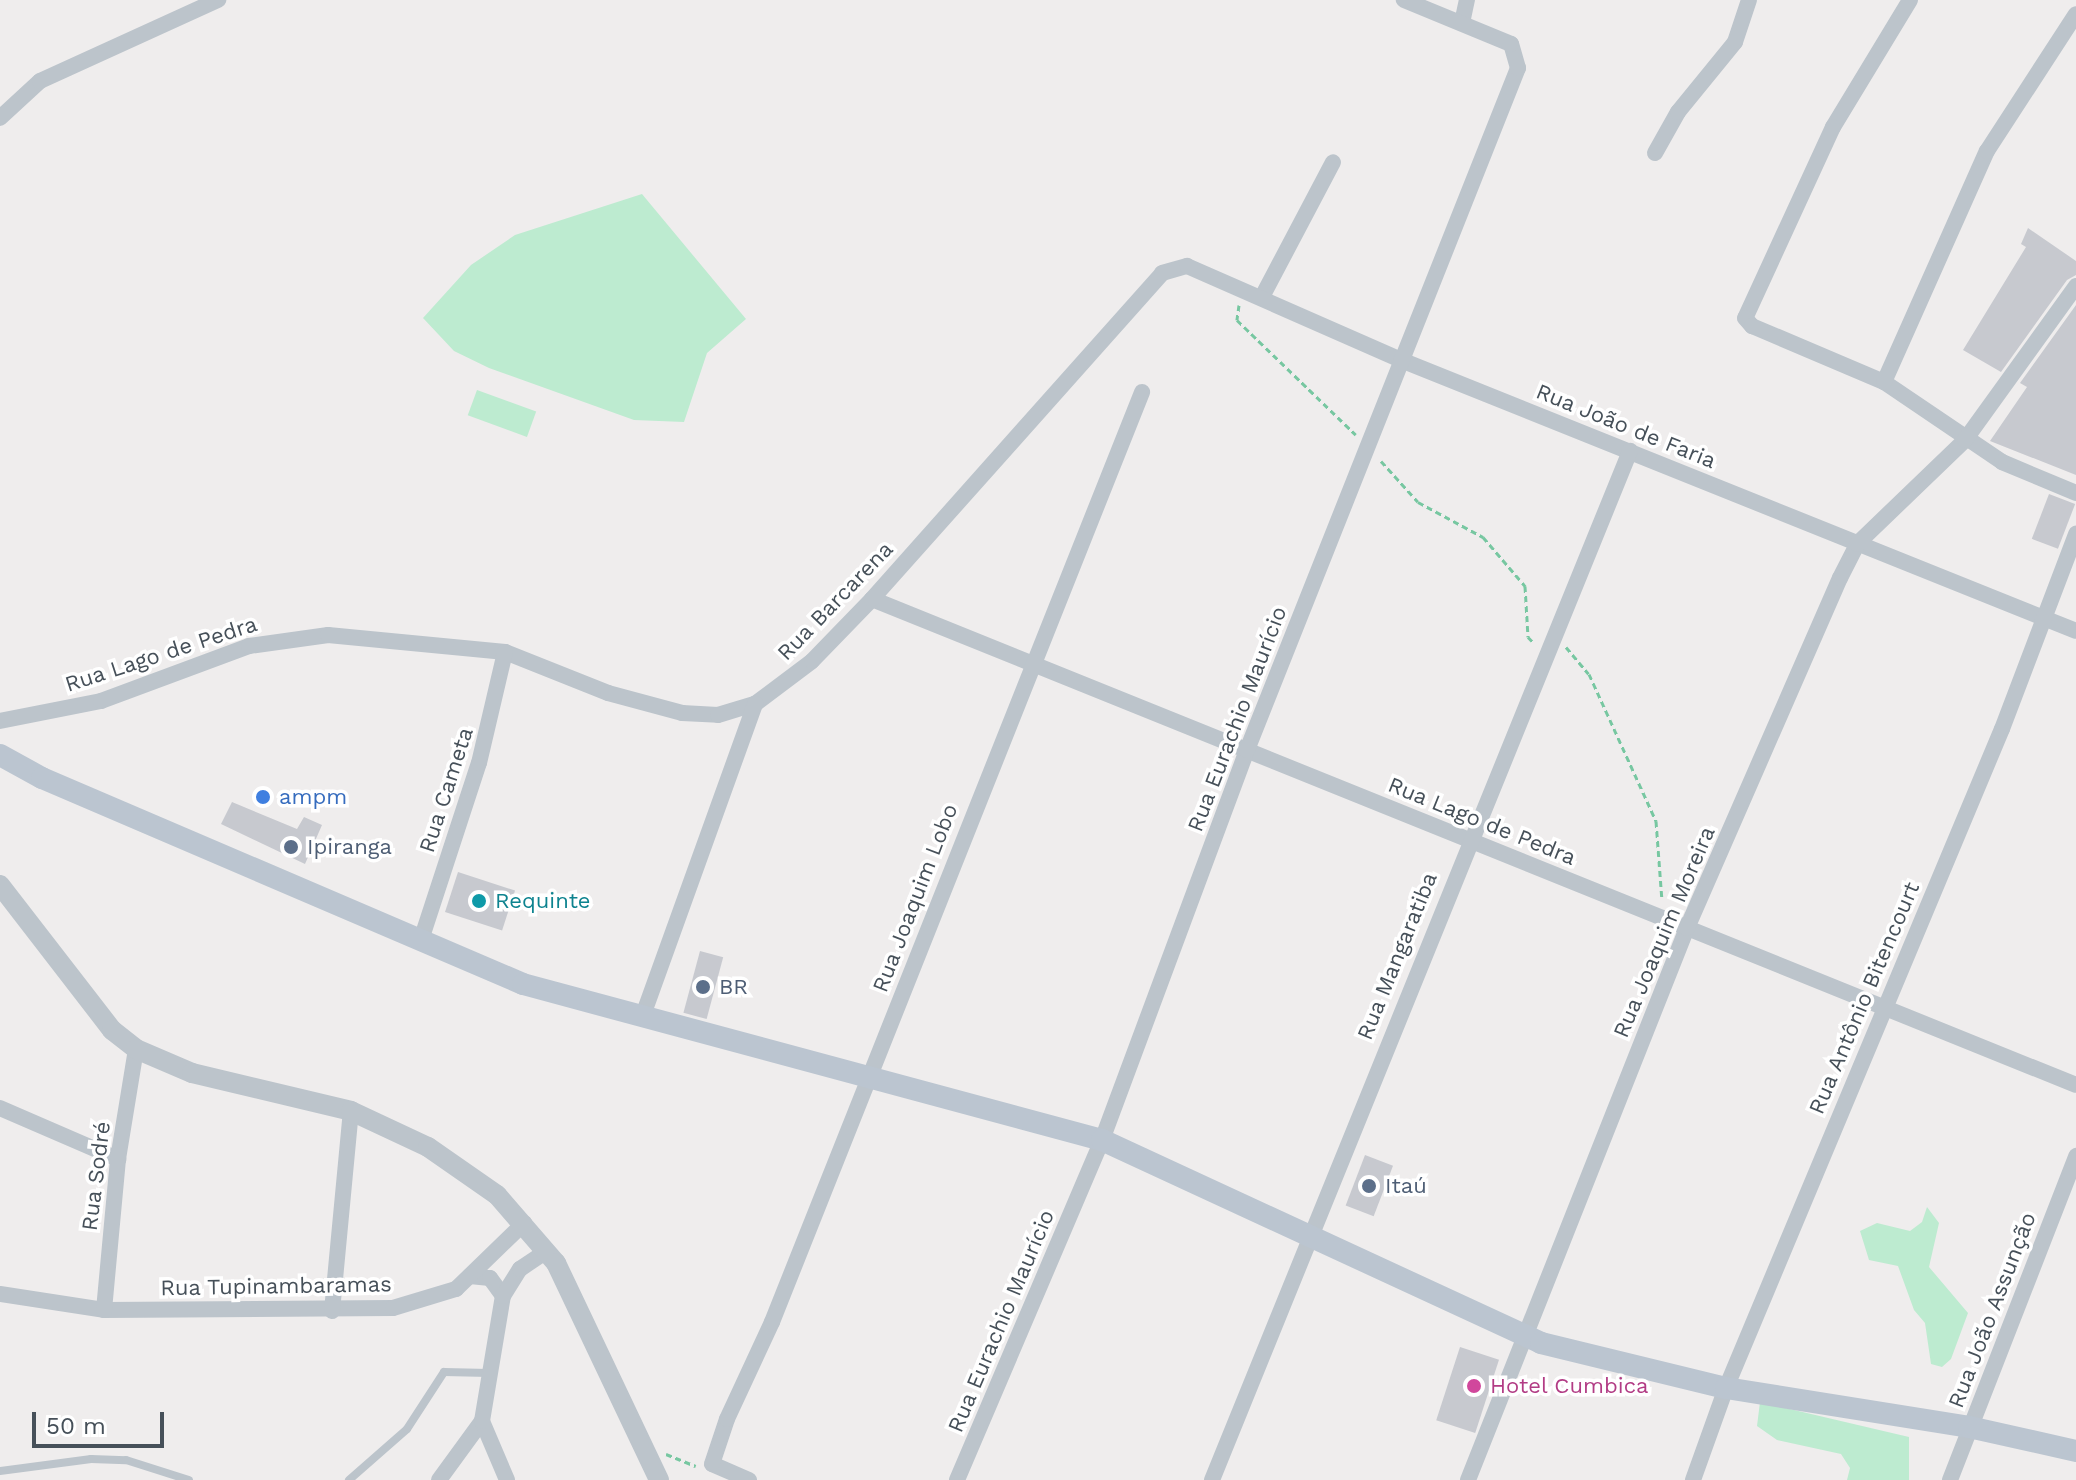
<!DOCTYPE html>
<html>
<head>
<meta charset="utf-8">
<style>
  body { margin:0 }
  #map { position:relative; width:2076px; height:1480px; overflow:hidden; background:#efeded; font-family:"Work Sans",sans-serif }
  div>[style] { position:absolute }
  [style*='--x'] { left:calc(var(--x)*1px); top:calc(var(--y)*1px); width:calc(var(--w)*1px); rotate:calc(var(--a)*1deg) }
  .green>* { inset:0; background:#bdebd0; transform-origin:0 0 }
  .building>* { inset:0; background:#c7c9cf; transform-origin:0 0 }
  .path>* { height:3px; margin-top:-1.5px; transform-origin:0; background:repeating-linear-gradient(90deg,#77c7a1 0 6px,transparent 0 10px) }
  .service>* { height:8px; margin:-4px; padding:0 4px; transform-origin:4px; border-radius:4px; background:#bcc4cb }
  .minor>* { height:16px; margin:-8px; padding:0 8px; transform-origin:8px; border-radius:8px; background:#bcc4cb }
  .tertiary>* { height:20px; margin:-10px; padding:0 10px; transform-origin:10px; border-radius:10px; background:#bcc4cb }
  .secondary>* { height:22px; margin:-11px; padding:0 11px; transform-origin:11px; border-radius:11px; background:#bbc5d0 }
  .dots>* { width:22px; height:22px; translate:-50% -50%; box-sizing:border-box; border:4px solid #fff; border-radius:50% }
  span { translate:-50% -50%; white-space:nowrap; text-align:center; line-height:1.15; -webkit-text-stroke:7px #fff; paint-order:stroke }
  .street-label { font-size:22px; color:#465059 }
  .shop-label { font-size:22px; color:#366cbe }
  .left { translate:0 -50%; text-align:left }
  .service-label { font-size:22px; color:#4e5e75 }
  .culture-label { font-size:22px; color:#0d838f }
  .hotel-label { font-size:22px; color:#b23c85 }
  .scale { position:absolute; left:32px; top:1412px; width:132px; height:36px; box-sizing:border-box; border:4px solid #465059; border-top:0; padding-left:10px; font-size:24px; line-height:28px; white-space:nowrap; color:#465059; -webkit-text-stroke:6px #fff; paint-order:stroke }
</style>
</head>
<body>
<div id="map">
  <div class="green">
    <div style="clip-path:polygon(642px 194px,746px 319px,707px 353px,684px 422px,634px 420px,489px 368px,454px 351px,423px 318px,471px 265px,515px 235px)"></div>
    <div style="left:477px;top:390px;width:63px;height:27px;rotate:20deg"></div>
    <div style="clip-path:polygon(1927px 1207px,1939px 1223px,1929px 1267px,1968px 1313px,1951px 1359px,1942px 1367px,1931px 1364px,1925px 1323px,1914px 1310px,1898px 1266px,1869px 1260px,1860px 1231px,1877px 1223px,1910px 1231px,1922px 1222px)"></div>
    <div style="clip-path:polygon(1760px 1402px,1909px 1437px,1909px 1480px,1847px 1480px,1850px 1468px,1841px 1454px,1777px 1440px,1757px 1426px)"></div>
  </div>
  <div class="building">
    <div style="clip-path:polygon(2028px 228px,2076px 261px,2076px 275px,2067px 280px,2001px 372px,1963px 350px,2026px 247px,2021px 244px)"></div>
    <div style="clip-path:polygon(2076px 305px,2076px 475px,1990px 441px,2027px 387px,2020px 383px)"></div>
    <div style="left:2049px;top:494px;width:28px;height:48px;rotate:21deg"></div>
    <div style="clip-path:polygon(232px 802px,297px 829px,304px 817px,322px 825px,305px 864px,221px 824px)"></div>
    <div style="left:458px;top:872px;width:60px;height:42px;rotate:18deg"></div>
    <div style="left:700px;top:951px;width:24px;height:64px;rotate:15deg"></div>
    <div style="left:1365px;top:1155px;width:30px;height:54px;rotate:21deg"></div>
    <div style="left:1460px;top:1347px;width:41px;height:77px;rotate:18deg"></div>
  </div>
  <div class="path">
    <div style="--x:1239;--y:305;--w:15;--a:98"></div>
    <div style="--x:1237;--y:320;--w:165;--a:44"></div>
    <div style="--x:1381;--y:461;--w:55;--a:47.9"></div>
    <div style="--x:1418;--y:502;--w:74;--a:28.3"></div>
    <div style="--x:1483;--y:537;--w:65;--a:49.4"></div>
    <div style="--x:1525;--y:586;--w:51;--a:86.6"></div>
    <div style="--x:1528;--y:637;--w:7;--a:45"></div>
    <div style="--x:1566;--y:647;--w:35;--a:50"></div>
    <div style="--x:1589;--y:674;--w:162;--a:65.5"></div>
    <div style="--x:1656;--y:821;--w:79;--a:85.7"></div>
    <div style="--x:666;--y:1454;--w:32;--a:22"></div>
  </div>
  <div class="service">
    <div style="--x:0;--y:1471;--w:92;--a:-7.5"></div>
    <div style="--x:91;--y:1459;--w:35;--a:2"></div>
    <div style="--x:126;--y:1460;--w:66;--a:17.6"></div>
    <div style="--x:349;--y:1480;--w:77;--a:-41.3"></div>
    <div style="--x:407;--y:1429;--w:68;--a:-57"></div>
    <div style="--x:444;--y:1372;--w:45;--a:1.3"></div>
  </div>
  <div class="minor">
    <div style="--x:1910;--y:0;--w:149;--a:121.2"></div>
    <div style="--x:1833;--y:127;--w:210;--a:114.7"></div>
    <div style="--x:1745;--y:318;--w:11;--a:49"></div>
    <div style="--x:1752;--y:326;--w:143;--a:23"></div>
    <div style="--x:1884;--y:382;--w:143;--a:34.1"></div>
    <div style="--x:2002;--y:462;--w:80;--a:22.7"></div>
    <div style="--x:1462;--y:23;--w:24;--a:-78"></div>
    <div style="--x:0;--y:118;--w:54;--a:-42.8"></div>
    <div style="--x:40;--y:81;--w:196;--a:-24.5"></div>
    <div style="--x:1655;--y:153;--w:47;--a:-60.7"></div>
    <div style="--x:1678;--y:112;--w:90;--a:-50.8"></div>
    <div style="--x:1735;--y:42;--w:44;--a:-71.6"></div>
    <div style="--x:1263;--y:295;--w:150;--a:-62.2"></div>
    <div style="--x:1884;--y:382;--w:253;--a:-66"></div>
    <div style="--x:1987;--y:151;--w:163;--a:-57"></div>
    <div style="--x:872;--y:599;--w:1298;--a:21.98"></div>
    <div style="--x:0;--y:721;--w:103;--a:-11.2"></div>
    <div style="--x:101;--y:701;--w:158;--a:-20.4"></div>
    <div style="--x:249;--y:646;--w:80;--a:-7.9"></div>
    <div style="--x:328;--y:635;--w:178;--a:5.5"></div>
    <div style="--x:505;--y:652;--w:111;--a:21.7"></div>
    <div style="--x:608;--y:693;--w:77;--a:15.1"></div>
    <div style="--x:682;--y:713;--w:36;--a:3"></div>
    <div style="--x:718;--y:715;--w:39;--a:-17"></div>
    <div style="--x:755;--y:704;--w:71;--a:-37"></div>
    <div style="--x:812;--y:661;--w:86;--a:-45.9"></div>
    <div style="--x:872;--y:599;--w:436;--a:-48.3"></div>
    <div style="--x:1162;--y:273;--w:26;--a:-16"></div>
    <div style="--x:1187;--y:266;--w:234;--a:23.7"></div>
    <div style="--x:1401;--y:360;--w:727;--a:21.87"></div>
    <div style="--x:421;--y:940;--w:186;--a:-71.9"></div>
    <div style="--x:479;--y:763;--w:114;--a:-76.8"></div>
    <div style="--x:642;--y:1018;--w:334;--a:-70.2"></div>
    <div style="--x:0;--y:1108;--w:129;--a:23.4"></div>
    <div style="--x:470;--y:1276;--w:20;--a:6"></div>
    <div style="--x:490;--y:1278;--w:22;--a:54"></div>
    <div style="--x:0;--y:1294;--w:105;--a:8.7"></div>
    <div style="--x:104;--y:1310;--w:289;--a:-0.4"></div>
    <div style="--x:393;--y:1308;--w:66;--a:-16.8"></div>
    <div style="--x:456;--y:1289;--w:95;--a:-44.1"></div>
    <div style="--x:104;--y:1310;--w:152;--a:-84.7"></div>
    <div style="--x:118;--y:1159;--w:111;--a:-80.7"></div>
    <div style="--x:332;--y:1311;--w:201;--a:-84.6"></div>
    <div style="--x:439;--y:1480;--w:73;--a:-53.9"></div>
    <div style="--x:507;--y:1480;--w:64;--a:-113"></div>
    <div style="--x:482;--y:1421;--w:127;--a:-80.5"></div>
    <div style="--x:503;--y:1296;--w:32;--a:-58"></div>
    <div style="--x:520;--y:1269;--w:32;--a:-34"></div>
    <div style="--x:749;--y:1480;--w:40;--a:-156.6"></div>
    <div style="--x:712;--y:1464;--w:47;--a:-71.6"></div>
    <div style="--x:727;--y:1419;--w:107;--a:-65.1"></div>
    <div style="--x:772;--y:1322;--w:1001;--a:-68.3"></div>
    <div style="--x:957;--y:1480;--w:370;--a:-66.9"></div>
    <div style="--x:1102;--y:1140;--w:416;--a:-69.6"></div>
    <div style="--x:1247;--y:750;--w:734;--a:-68.33"></div>
    <div style="--x:1518;--y:68;--w:25;--a:-106"></div>
    <div style="--x:1511;--y:44;--w:116;--a:-157.6"></div>
    <div style="--x:1212;--y:1480;--w:1111;--a:-67.89"></div>
    <div style="--x:1468;--y:1480;--w:594;--a:-68.36"></div>
    <div style="--x:1687;--y:928;--w:382;--a:-66.4"></div>
    <div style="--x:1840;--y:578;--w:38;--a:-63"></div>
    <div style="--x:1857;--y:544;--w:150;--a:-43.9"></div>
    <div style="--x:1965;--y:440;--w:190;--a:-54.2"></div>
    <div style="--x:1693;--y:1480;--w:98;--a:-70.3"></div>
    <div style="--x:1726;--y:1388;--w:714;--a:-67.28"></div>
    <div style="--x:2002;--y:729;--w:209;--a:-69.2"></div>
    <div style="--x:1950;--y:1480;--w:348;--a:-68.7"></div>
  </div>
  <div class="tertiary">
    <div style="--x:0;--y:885;--w:183;--a:52.3"></div>
    <div style="--x:112;--y:1030;--w:31;--a:38"></div>
    <div style="--x:136;--y:1049;--w:61;--a:23.2"></div>
    <div style="--x:192;--y:1073;--w:163;--a:13.4"></div>
    <div style="--x:351;--y:1111;--w:85;--a:25.1"></div>
    <div style="--x:428;--y:1147;--w:84;--a:34.8"></div>
    <div style="--x:497;--y:1195;--w:90;--a:49.1"></div>
    <div style="--x:556;--y:1263;--w:240;--a:64.6"></div>
  </div>
  <div class="secondary">
    <div style="--x:0;--y:755;--w:48;--a:28.7"></div>
    <div style="--x:42;--y:778;--w:523;--a:23.18"></div>
    <div style="--x:523;--y:984;--w:600;--a:15.08"></div>
    <div style="--x:1102;--y:1140;--w:484;--a:24.8"></div>
    <div style="--x:1541;--y:1343;--w:190;--a:13.7"></div>
    <div style="--x:1726;--y:1388;--w:246;--a:9.1"></div>
    <div style="--x:1969;--y:1427;--w:110;--a:12.6"></div>
  </div>
  <div class="dots">
    <div style="left:263px;top:797px;background:#3f7fe0"></div>
    <div style="left:291px;top:847px;background:#5c6f8a"></div>
    <div style="left:479px;top:901px;background:#0f9aa8"></div>
    <div style="left:703px;top:987px;background:#5c6f8a"></div>
    <div style="left:1369px;top:1186px;background:#5c6f8a"></div>
    <div style="left:1474px;top:1386px;background:#d1479c"></div>
  </div>
  <div class="street-label">
    <span style="left:1626px;top:426px;rotate:22deg">Rua João de Faria</span>
    <span style="left:835px;top:601px;rotate:-46deg">Rua Barcarena</span>
    <span style="left:161px;top:654px;rotate:-18deg">Rua Lago de Pedra</span>
    <span style="left:1237px;top:719px;rotate:-69deg">Rua Eurachio Maurício</span>
    <span style="left:446px;top:790px;rotate:-72deg">Rua Cameta</span>
    <span style="left:1482px;top:821px;rotate:22deg">Rua Lago de Pedra</span>
    <span style="left:915px;top:898px;rotate:-69deg">Rua Joaquim Lobo</span>
    <span style="left:1664px;top:932px;rotate:-67deg">Rua Joaquim Moreira</span>
    <span style="left:1397px;top:956px;rotate:-68deg">Rua Mangaratiba</span>
    <span style="left:1864px;top:998px;rotate:-67deg">Rua Antônio Bitencourt</span>
    <span style="left:96px;top:1176px;rotate:-83deg">Rua Sodré</span>
    <span style="left:276px;top:1286px;rotate:-1deg">Rua Tupinambaramas</span>
    <span style="left:1992px;top:1310px;rotate:-69deg">Rua João Assunção</span>
    <span style="left:1001px;top:1321px;rotate:-67deg">Rua Eurachio Maurício</span>
  </div>
  <div class="shop-label">
    <span class="left" style="left:279px;top:797px">ampm</span>
  </div>
  <div class="service-label">
    <span class="left" style="left:307px;top:847px">Ipiranga</span>
    <span class="left" style="left:719px;top:987px">BR</span>
    <span class="left" style="left:1385px;top:1186px">Itaú</span>
  </div>
  <div class="culture-label">
    <span class="left" style="left:495px;top:901px">Requinte</span>
  </div>
  <div class="hotel-label">
    <span class="left" style="left:1490px;top:1386px">Hotel Cumbica</span>
  </div>
  <div class="scale">50 m</div>
</div>
</body>
</html>
